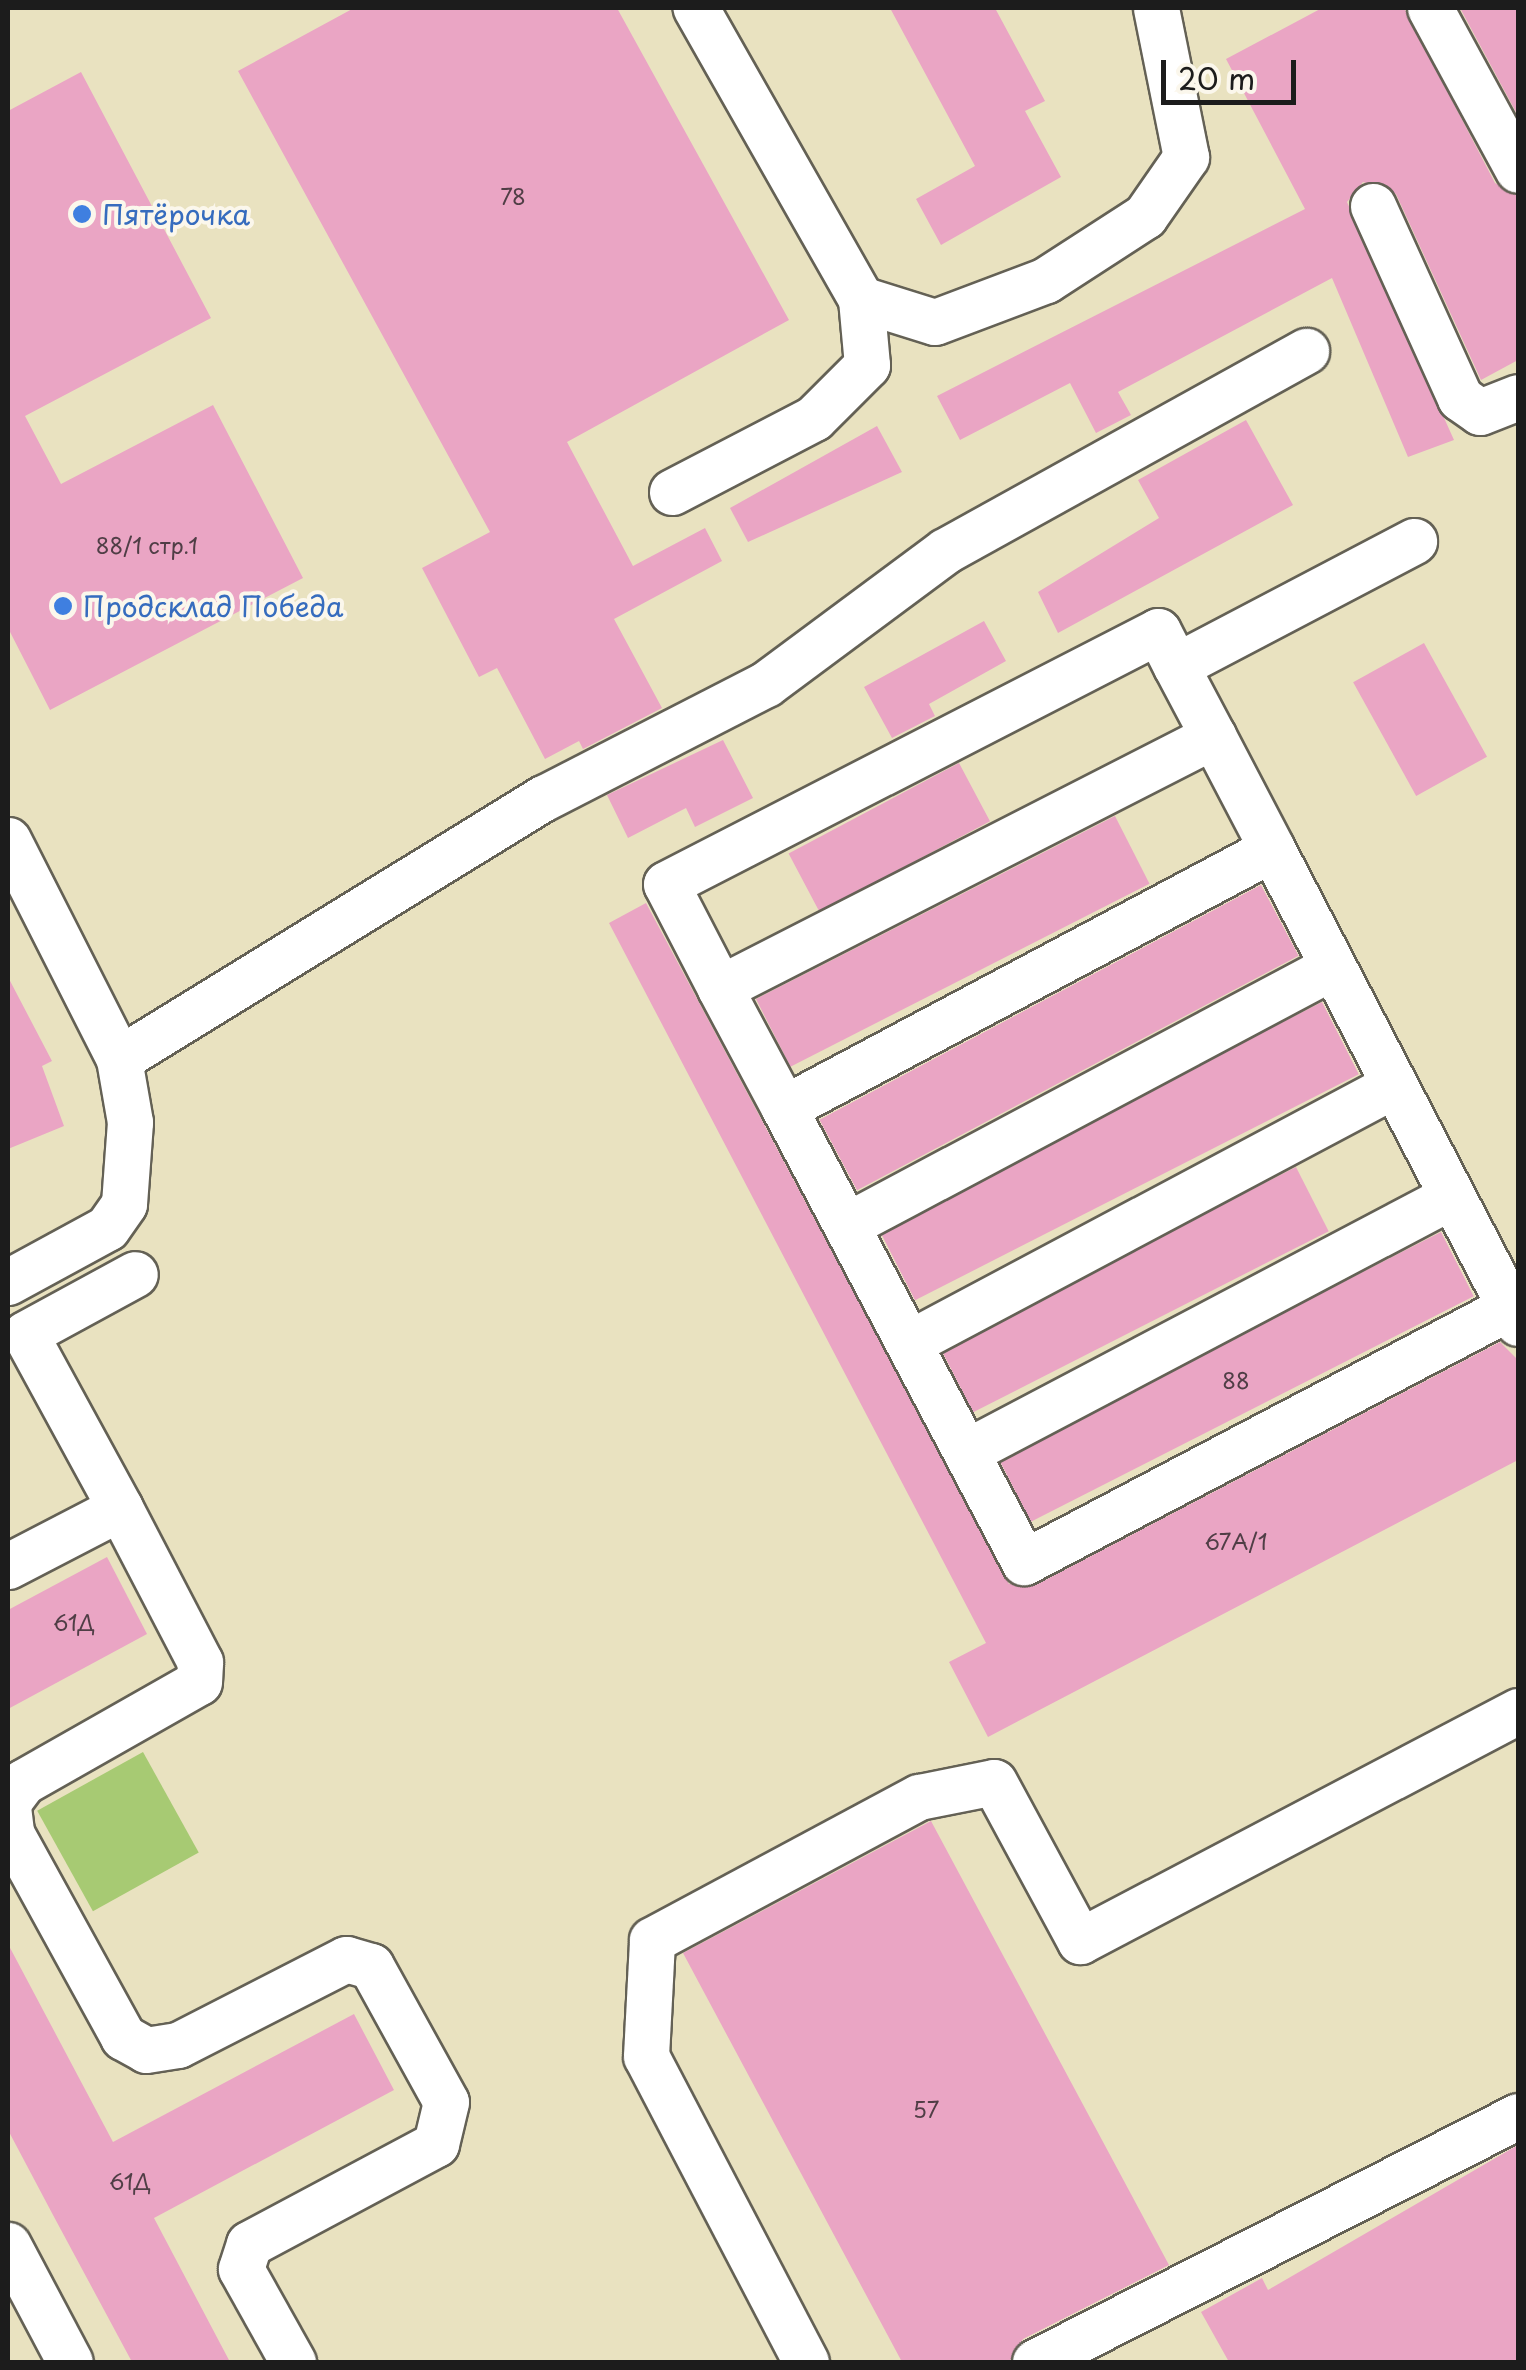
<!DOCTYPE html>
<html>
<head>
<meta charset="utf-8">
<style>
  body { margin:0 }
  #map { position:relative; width:1526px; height:2370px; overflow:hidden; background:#e9e2c0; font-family:"Playpen Sans",sans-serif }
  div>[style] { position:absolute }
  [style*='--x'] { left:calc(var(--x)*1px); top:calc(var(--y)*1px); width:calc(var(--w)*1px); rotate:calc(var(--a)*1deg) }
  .green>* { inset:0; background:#a7ca73; transform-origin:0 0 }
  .building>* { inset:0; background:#eaa5c4; transform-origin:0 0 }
  .roads { filter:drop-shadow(2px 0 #646155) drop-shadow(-2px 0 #646155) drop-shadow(0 2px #646155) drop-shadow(0 -2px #646155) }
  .minor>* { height:45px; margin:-22.5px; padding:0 22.5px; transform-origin:22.5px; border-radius:22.5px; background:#fff }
  .dots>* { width:28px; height:28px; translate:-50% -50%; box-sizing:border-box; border:5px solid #fbf7ec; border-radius:50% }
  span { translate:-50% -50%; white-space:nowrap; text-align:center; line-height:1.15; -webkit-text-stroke:8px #fbf7ec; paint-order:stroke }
  .number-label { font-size:22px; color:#503e46 }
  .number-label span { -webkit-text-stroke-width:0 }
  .shop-label { font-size:28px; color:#366cbe }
  .left { translate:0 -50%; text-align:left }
  .frame { position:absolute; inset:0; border:10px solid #1c1c1c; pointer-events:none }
  .scale { position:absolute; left:1161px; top:60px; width:135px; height:45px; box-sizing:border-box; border:5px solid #1c1c1c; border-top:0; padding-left:12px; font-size:30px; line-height:35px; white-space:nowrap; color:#1c1c1c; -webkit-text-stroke:8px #fbf7ec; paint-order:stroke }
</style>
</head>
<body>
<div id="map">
  <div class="green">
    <div style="left:143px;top:1752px;width:115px;height:121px;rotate:61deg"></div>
  </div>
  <div class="building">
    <div style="clip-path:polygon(354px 8px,617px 8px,789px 320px,567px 442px,633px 566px,705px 528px,722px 561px,614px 619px,662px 708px,583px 749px,579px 741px,545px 759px,497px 668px,479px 677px,422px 568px,490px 532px,238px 71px)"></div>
    <div style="clip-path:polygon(890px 8px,995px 8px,1045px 101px,1025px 111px,1061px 177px,941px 245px,916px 199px,975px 166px)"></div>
    <div style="clip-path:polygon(1322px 8px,1404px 8px,1495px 183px,1518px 196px,1518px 360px,1481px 380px,1396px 194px,1363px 182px,1347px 202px,1454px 440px,1408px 457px,1332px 278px,1118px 392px,1131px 415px,1096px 433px,1070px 383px,960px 440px,937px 396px,1305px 209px,1226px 59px)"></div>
    <div style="clip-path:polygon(1460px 8px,1518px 8px,1518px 116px)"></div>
    <div style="clip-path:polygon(81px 72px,211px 318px,25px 416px,61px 484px,213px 405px,303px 578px,50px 710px,8px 628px,8px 111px)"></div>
    <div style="clip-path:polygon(1246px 420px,1293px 505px,1058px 633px,1038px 592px,1159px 518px,1138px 480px)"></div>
    <div style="clip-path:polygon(877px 426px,902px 472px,748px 542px,730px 508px)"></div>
    <div style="clip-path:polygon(984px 621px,1006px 661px,929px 704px,935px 716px,892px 738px,864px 687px)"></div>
    <div style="left:1424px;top:643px;width:130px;height:81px;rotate:61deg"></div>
    <div style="clip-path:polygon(723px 740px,753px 798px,695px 827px,686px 808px,628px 838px,607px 795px)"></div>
    <div style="left:959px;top:763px;width:66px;height:193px;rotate:62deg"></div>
    <div style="left:1115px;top:816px;width:76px;height:403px;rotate:63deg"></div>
    <div style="left:1261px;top:885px;width:80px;height:500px;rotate:62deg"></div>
    <div style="clip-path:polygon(646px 903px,1009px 1584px,1036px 1585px,1500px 1342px,1518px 1360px,1518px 1460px,988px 1737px,949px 1662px,986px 1643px,609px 923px)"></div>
    <div style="clip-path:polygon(8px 977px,52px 1061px,42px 1066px,64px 1126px,8px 1149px)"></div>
    <div style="left:1322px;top:1002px;width:81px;height:498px;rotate:63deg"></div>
    <div style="left:1296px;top:1167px;width:72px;height:399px;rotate:63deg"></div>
    <div style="left:1441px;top:1232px;width:72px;height:497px;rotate:63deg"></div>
    <div style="clip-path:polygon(107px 1557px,147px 1634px,8px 1709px,8px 1610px)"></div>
    <div style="clip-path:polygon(931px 1821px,1169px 2265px,1023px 2339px,1009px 2362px,902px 2362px,683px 1953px)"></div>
    <div style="clip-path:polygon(8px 1944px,113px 2142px,354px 2014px,394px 2090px,154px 2218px,230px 2362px,132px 2362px,53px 2215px,8px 2130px)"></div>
    <div style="clip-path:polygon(1518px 2145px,1518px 2362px,1229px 2362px,1201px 2312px,1262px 2278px,1268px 2290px)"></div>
  </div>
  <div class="roads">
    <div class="minor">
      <div style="--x:1430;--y:8;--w:184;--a:61.5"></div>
      <div style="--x:1373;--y:206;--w:211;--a:65.6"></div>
      <div style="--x:1460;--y:398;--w:24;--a:35"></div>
      <div style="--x:1480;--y:412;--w:41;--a:-21.5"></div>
      <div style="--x:861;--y:299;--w:77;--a:17.3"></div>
      <div style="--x:935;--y:322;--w:119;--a:-20.7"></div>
      <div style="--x:1046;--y:280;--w:118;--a:-32.9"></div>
      <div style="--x:1145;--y:216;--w:72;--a:-55.2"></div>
      <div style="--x:1186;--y:157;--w:152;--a:-101.4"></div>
      <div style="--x:672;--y:492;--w:160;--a:-27.5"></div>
      <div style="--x:814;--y:418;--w:75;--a:-45"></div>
      <div style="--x:867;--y:365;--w:66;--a:-95.2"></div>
      <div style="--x:861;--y:299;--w:335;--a:-119.6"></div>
      <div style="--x:1213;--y:736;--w:79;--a:-117.9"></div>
      <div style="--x:1176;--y:666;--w:269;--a:-27.7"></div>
      <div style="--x:8;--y:840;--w:246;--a:63.1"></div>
      <div style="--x:119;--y:1059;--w:64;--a:80.1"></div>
      <div style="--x:130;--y:1122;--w:82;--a:94.2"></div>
      <div style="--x:124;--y:1204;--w:29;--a:125"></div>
      <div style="--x:107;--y:1228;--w:113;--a:151.4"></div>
      <div style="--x:720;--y:988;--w:117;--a:-117.4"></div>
      <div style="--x:666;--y:884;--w:553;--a:-27.21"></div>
      <div style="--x:1158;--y:631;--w:39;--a:63"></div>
      <div style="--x:119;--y:1059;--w:499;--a:-31.6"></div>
      <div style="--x:544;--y:798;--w:250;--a:-27.2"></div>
      <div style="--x:766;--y:684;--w:223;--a:-36.6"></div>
      <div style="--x:945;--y:551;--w:413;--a:-29"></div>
      <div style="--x:784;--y:1108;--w:136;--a:-118.1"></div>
      <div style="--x:720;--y:988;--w:554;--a:-27.07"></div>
      <div style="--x:1213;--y:736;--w:127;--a:62.4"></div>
      <div style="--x:847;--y:1225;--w:549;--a:-28.01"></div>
      <div style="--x:1510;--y:1307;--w:549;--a:152.31"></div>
      <div style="--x:1024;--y:1562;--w:514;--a:-117.86"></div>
      <div style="--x:784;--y:1108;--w:552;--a:-27.96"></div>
      <div style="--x:1272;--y:849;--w:534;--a:62.57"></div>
      <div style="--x:909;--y:1343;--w:549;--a:-28.01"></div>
      <div style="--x:966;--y:1452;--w:549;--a:-27.78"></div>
      <div style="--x:8;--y:1566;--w:126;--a:-27.4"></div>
      <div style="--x:120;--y:1508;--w:198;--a:-118.6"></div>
      <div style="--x:25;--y:1334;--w:125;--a:-28.6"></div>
      <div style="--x:8;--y:1802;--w:25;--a:-53"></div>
      <div style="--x:23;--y:1782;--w:202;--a:-29.6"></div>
      <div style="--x:199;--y:1682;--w:20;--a:-87"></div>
      <div style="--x:200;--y:1662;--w:174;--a:-117.5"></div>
      <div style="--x:8;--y:1807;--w:26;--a:83"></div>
      <div style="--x:11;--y:1833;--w:233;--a:61.2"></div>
      <div style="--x:123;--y:2037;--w:26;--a:29"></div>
      <div style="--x:146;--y:2050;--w:32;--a:-9"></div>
      <div style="--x:178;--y:2045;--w:189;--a:-27.1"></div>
      <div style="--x:346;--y:1959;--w:26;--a:16"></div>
      <div style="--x:371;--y:1966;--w:155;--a:61.1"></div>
      <div style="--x:446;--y:2102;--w:43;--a:103.4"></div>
      <div style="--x:436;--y:2144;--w:212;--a:151.9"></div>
      <div style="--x:249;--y:2244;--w:26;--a:108"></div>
      <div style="--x:241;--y:2269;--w:107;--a:60.8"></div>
      <div style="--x:8;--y:2245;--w:132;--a:62.1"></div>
      <div style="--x:806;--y:2362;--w:345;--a:-117.6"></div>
      <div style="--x:646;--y:2056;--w:116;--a:-87"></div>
      <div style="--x:652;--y:1940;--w:303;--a:-28.2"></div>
      <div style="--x:919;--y:1797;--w:76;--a:-11.3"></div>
      <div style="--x:994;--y:1782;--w:181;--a:61.6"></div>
      <div style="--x:1080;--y:1941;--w:495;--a:-27.7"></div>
      <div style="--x:1035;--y:2362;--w:542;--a:-26.99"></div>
    </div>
  </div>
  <div class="dots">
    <div style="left:82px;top:214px;background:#3f7fe0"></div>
    <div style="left:63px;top:606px;background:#3f7fe0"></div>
  </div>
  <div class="number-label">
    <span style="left:513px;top:196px">78</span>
    <span style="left:147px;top:545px">88/1 стр.1</span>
    <span style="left:1236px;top:1380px">88</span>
    <span style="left:1236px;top:1541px">67А/1</span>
    <span style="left:74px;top:1622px">61Д</span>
    <span style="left:926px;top:2109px">57</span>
    <span style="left:130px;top:2181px">61Д</span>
  </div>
  <div class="shop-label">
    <span class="left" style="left:102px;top:214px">Пятёрочка</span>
    <span class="left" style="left:83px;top:606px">Продсклад Победа</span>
  </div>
  <div class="frame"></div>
  <div class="scale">20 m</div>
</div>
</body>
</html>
